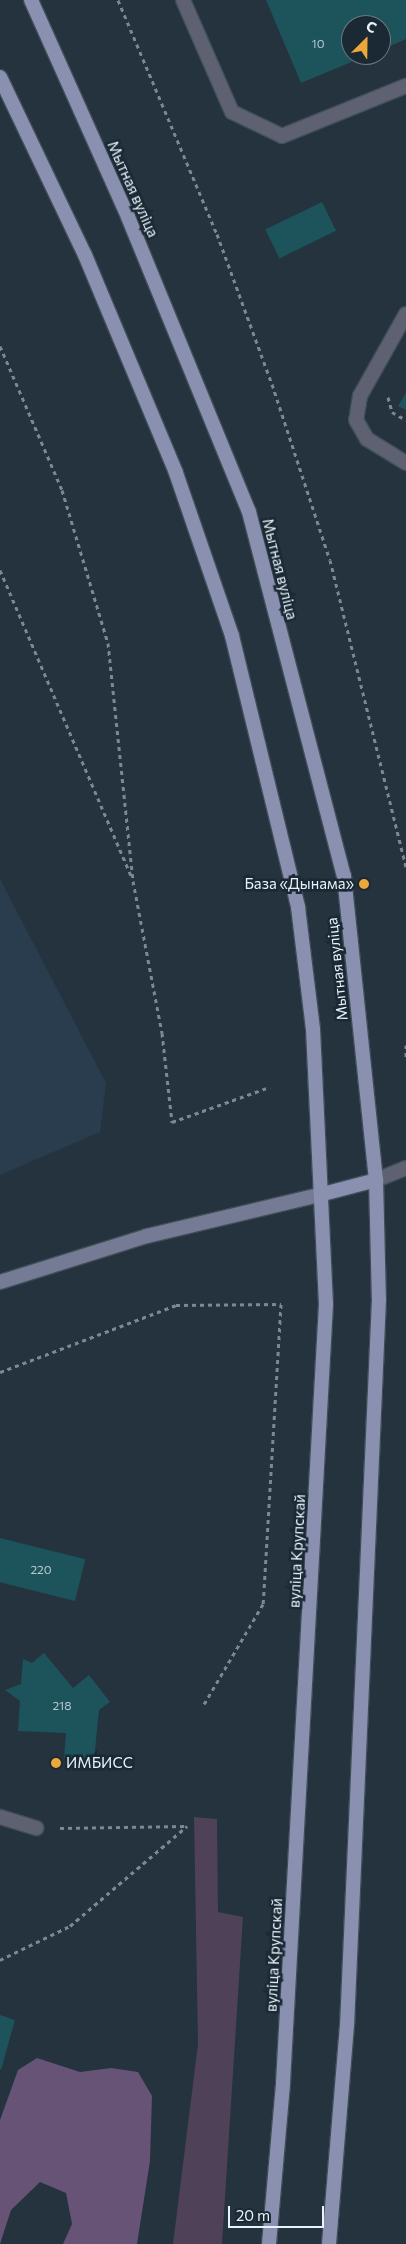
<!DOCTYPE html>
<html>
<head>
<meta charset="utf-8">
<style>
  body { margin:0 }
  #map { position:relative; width:406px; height:2244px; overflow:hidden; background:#24333e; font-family:Commissioner,sans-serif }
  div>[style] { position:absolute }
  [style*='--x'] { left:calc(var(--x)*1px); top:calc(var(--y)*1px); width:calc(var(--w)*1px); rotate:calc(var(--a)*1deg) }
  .built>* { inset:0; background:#293d4e }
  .green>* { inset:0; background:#4e4158 }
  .forest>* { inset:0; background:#665375 }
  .building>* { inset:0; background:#1d535b; transform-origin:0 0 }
  .path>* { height:3px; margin-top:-1.5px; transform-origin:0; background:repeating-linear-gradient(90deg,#7c8892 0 4px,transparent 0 8px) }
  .roads { filter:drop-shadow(1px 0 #404e58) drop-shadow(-1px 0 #404e58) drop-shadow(0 1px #404e58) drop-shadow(0 -1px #404e58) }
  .service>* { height:14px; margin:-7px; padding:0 7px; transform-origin:7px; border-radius:7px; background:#5e6171 }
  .minor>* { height:14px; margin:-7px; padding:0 7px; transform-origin:7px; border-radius:7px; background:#5e6171 }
  .tertiary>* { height:14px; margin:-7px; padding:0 7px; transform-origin:7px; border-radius:7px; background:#5e6171 }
  .secondary>* { height:14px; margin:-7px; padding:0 7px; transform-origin:7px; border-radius:7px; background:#767b95 }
  .primary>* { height:14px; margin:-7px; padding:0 7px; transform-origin:7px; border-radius:7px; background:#8990b0 }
  .dots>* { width:14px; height:14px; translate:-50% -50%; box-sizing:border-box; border:2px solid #1a2934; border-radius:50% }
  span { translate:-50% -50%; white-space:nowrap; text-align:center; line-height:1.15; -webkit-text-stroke:5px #1a2934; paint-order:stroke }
  .number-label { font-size:12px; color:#b6cad2 }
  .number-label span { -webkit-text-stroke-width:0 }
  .street-label { font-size:15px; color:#e9f2fa }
  .poi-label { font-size:15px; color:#e9f2fa }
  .right { translate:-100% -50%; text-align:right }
  .left { translate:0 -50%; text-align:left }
  .north { position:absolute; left:341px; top:15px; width:50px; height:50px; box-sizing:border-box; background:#1a2934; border:1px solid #6d7983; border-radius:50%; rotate:23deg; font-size:14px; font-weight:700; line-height:20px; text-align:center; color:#e9f2fa }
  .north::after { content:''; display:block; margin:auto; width:18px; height:22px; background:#eca93a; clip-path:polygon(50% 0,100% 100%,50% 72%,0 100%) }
  .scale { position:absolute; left:228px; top:2206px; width:96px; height:22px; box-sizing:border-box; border:2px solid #e9f2fa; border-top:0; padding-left:6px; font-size:15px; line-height:18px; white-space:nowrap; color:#e9f2fa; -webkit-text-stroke:4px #1a2934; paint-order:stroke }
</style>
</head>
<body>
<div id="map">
  <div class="built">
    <div style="clip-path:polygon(0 879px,106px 1083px,100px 1132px,0 1175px)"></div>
  </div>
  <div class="green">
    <div style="clip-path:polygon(194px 1817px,217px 1819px,218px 1912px,243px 1917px,222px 2244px,173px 2244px,198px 2044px)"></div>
  </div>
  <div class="forest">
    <div style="clip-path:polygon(37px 2058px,80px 2072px,111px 2068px,138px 2072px,152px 2096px,150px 2161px,137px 2244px,63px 2244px,72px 2224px,66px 2193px,40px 2182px,11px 2210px,0 2244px,0 2120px,18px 2070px)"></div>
  </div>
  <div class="building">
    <div style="clip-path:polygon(266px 0,406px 0,406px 39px,381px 50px,381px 25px,351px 25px,351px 55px,368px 55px,301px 83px)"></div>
    <div style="left:322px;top:202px;width:32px;height:63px;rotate:64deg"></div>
    <div style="clip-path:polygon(406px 393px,406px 410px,398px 406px)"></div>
    <div style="left:0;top:1538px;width:88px;height:43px;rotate:14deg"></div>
    <div style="clip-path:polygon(44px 1653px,73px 1688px,89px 1675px,110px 1702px,99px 1710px,94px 1761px,64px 1758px,66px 1733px,18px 1731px,20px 1701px,5px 1690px,21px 1684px,23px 1659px,32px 1663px)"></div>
    <div style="clip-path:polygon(0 2015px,15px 2020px,1px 2070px,0 2069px)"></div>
  </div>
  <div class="path">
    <div style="--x:118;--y:0;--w:254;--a:67.1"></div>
    <div style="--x:217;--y:234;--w:160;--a:69.9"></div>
    <div style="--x:272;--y:384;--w:185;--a:71.8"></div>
    <div style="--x:330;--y:560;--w:317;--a:76.1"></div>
    <div style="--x:0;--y:346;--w:157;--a:66.7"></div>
    <div style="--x:62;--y:490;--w:160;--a:73.3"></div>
    <div style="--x:108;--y:643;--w:239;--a:84"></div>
    <div style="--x:133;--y:881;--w:155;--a:79.2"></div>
    <div style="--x:162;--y:1033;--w:90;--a:83.6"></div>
    <div style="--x:172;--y:1122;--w:104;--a:-19.7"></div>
    <div style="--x:388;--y:397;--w:16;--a:75"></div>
    <div style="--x:392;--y:412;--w:16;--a:30"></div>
    <div style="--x:0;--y:570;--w:335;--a:66.8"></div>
    <div style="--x:406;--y:1045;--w:15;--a:90"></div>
    <div style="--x:0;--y:1372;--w:188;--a:-20.8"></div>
    <div style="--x:176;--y:1305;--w:105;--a:-0.5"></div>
    <div style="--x:281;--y:1304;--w:301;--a:93.4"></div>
    <div style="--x:263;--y:1604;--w:116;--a:120.5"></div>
    <div style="--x:60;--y:1828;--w:126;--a:-0.9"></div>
    <div style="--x:0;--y:1960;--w:78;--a:-25.9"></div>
    <div style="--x:70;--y:1926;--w:154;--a:-40.5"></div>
  </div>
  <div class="roads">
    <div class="service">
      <div style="--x:406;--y:314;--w:94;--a:119.3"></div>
      <div style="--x:360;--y:396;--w:24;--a:99"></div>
      <div style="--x:356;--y:420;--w:22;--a:60"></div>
      <div style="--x:367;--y:439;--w:46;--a:31.6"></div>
      <div style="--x:0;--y:1817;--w:38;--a:17"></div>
    </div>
    <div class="minor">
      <div style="--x:183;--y:0;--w:122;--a:66.4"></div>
      <div style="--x:232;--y:112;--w:55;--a:25.6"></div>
      <div style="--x:282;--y:136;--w:134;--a:-22"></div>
    </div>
    <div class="tertiary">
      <div style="--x:376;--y:1180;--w:32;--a:-22"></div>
    </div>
    <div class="secondary">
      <div style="--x:0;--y:1282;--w:154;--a:-17.4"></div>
      <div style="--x:147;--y:1236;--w:181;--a:-13.4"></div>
    </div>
    <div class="primary">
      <div style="--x:31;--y:0;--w:238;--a:65.9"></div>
      <div style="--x:128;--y:217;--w:319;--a:67.7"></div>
      <div style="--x:249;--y:512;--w:376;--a:75.4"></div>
      <div style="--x:344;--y:876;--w:306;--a:84"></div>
      <div style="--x:376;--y:1180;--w:119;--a:88.6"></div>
      <div style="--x:379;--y:1299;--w:727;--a:92.52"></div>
      <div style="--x:347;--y:2025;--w:220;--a:94.7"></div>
      <div style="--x:0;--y:77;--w:197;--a:64.5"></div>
      <div style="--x:85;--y:255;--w:236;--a:67.3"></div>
      <div style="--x:176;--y:473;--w:172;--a:71"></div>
      <div style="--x:232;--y:636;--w:279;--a:76.3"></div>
      <div style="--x:298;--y:907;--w:123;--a:83"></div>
      <div style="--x:313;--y:1029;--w:275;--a:87.3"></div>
      <div style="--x:326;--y:1304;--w:781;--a:93.16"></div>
      <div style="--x:283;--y:2084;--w:161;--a:95"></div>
      <div style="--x:323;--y:1194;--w:55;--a:-14.8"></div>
    </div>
  </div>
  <div class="dots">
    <div style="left:364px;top:884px;background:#eca93a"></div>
    <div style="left:56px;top:1763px;background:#eca93a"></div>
  </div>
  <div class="number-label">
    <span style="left:318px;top:44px">10</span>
    <span style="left:41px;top:1570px">220</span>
    <span style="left:62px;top:1706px">218</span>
  </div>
  <div class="street-label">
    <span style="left:133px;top:189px;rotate:66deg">Мытная вуліца</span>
    <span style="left:280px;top:569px;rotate:76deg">Мытная вуліца</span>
    <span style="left:337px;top:969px;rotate:-96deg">Мытная вуліца</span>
    <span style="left:297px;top:1551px;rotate:-87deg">вуліца Крупскай</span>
    <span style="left:274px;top:1955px;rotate:-87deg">вуліца Крупскай</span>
  </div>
  <div class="poi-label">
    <span class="right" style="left:354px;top:884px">База «Дынама»</span>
    <span class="left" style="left:66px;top:1763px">ИМБИСС</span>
  </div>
  <div class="north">С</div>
  <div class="scale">20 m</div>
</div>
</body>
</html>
